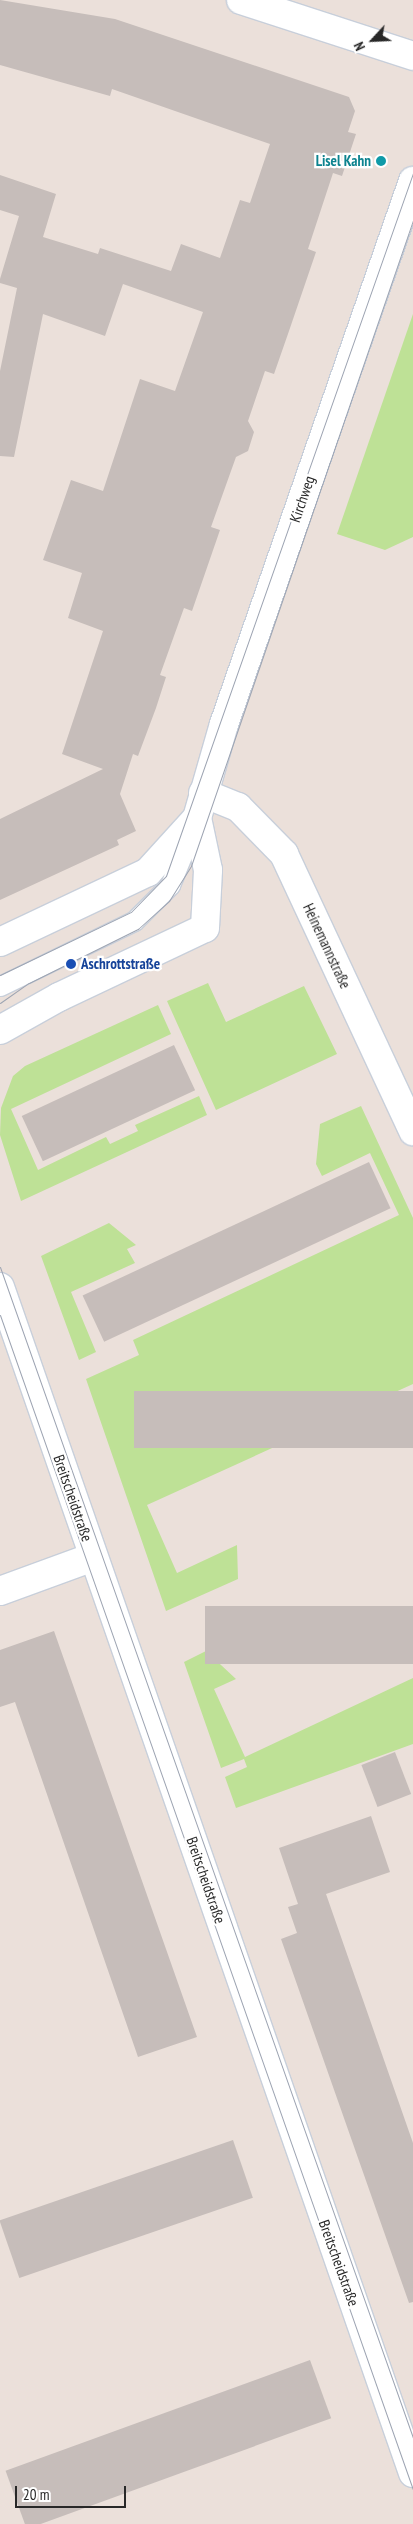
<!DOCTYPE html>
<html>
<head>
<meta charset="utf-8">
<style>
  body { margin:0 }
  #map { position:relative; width:413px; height:2524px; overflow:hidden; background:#ebe0da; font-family:"PT Sans Narrow",sans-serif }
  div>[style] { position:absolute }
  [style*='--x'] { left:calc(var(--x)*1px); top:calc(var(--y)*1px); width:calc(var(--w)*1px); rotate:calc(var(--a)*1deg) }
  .green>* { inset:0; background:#bee196 }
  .building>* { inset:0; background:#c6bdba; transform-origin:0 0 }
  .roads { filter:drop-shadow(1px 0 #c8cfda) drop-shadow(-1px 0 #c8cfda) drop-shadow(0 1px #c8cfda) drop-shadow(0 -1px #c8cfda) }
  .lane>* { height:19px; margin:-9.5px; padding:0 9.5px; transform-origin:9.5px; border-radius:9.5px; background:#fff }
  .street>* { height:28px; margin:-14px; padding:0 14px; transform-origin:14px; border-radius:14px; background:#fff }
  .secondary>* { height:28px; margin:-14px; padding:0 14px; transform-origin:14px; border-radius:14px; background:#fff }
  .tram>* { height:1px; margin:-0.5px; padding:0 0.5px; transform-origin:0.5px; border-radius:0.5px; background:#9da4b2 }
  .dots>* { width:14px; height:14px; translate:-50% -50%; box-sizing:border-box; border:2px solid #fff; border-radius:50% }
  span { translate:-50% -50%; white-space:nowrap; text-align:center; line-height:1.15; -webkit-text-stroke:4.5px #fff; paint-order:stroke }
  .culture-label { font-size:15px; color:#0d838f; font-weight:700 }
  .right { translate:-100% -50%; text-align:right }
  .street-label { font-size:15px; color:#282828 }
  .transit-label { font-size:15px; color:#164399; font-weight:700 }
  .left { translate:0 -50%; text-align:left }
  .north { position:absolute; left:348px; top:15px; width:50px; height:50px; -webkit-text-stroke:4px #fff; paint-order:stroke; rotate:245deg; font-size:14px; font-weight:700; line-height:20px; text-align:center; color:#282828 }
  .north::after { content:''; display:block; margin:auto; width:18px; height:22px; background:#282828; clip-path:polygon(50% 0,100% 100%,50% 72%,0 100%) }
  .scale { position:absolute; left:15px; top:2486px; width:111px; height:22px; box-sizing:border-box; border:2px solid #282828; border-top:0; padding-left:6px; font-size:15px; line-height:18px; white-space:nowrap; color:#282828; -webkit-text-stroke:4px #fff; paint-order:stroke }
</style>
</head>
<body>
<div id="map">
  <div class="green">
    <div style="clip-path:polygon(413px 314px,413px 537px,385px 550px,337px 534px)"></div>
    <div style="clip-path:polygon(208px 983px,226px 1022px,304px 986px,337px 1054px,216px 1110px,167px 1001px)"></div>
    <div style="clip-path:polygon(158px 1005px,171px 1034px,11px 1109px,38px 1170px,106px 1137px,110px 1144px,138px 1131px,135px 1125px,199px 1096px,207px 1115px,21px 1201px,0 1135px,1px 1108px,13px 1076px,25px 1066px)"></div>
    <div style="clip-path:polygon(361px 1106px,413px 1218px,413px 1384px,147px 1505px,177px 1573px,237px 1545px,238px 1579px,166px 1611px,86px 1379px,139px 1355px,133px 1340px,399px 1215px,370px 1153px,322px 1176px,316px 1164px,320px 1124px)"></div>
    <div style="clip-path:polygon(109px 1223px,136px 1245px,127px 1249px,135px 1263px,71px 1292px,96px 1352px,79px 1360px,41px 1256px)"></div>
    <div style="clip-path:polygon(206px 1651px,236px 1679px,214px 1689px,245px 1757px,413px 1678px,413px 1744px,236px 1808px,225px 1777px,247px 1767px,244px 1759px,221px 1768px,184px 1662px)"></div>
  </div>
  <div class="building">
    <div style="clip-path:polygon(0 0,115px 19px,349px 97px,355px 111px,348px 132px,356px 134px,342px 176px,333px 173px,308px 249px,316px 252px,289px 331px,274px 374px,265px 371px,248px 421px,254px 432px,248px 451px,236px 457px,211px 527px,220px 530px,192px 611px,184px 608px,160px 675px,166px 677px,156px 708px,138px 756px,133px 754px,120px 794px,136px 831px,117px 840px,119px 845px,0 900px,0 819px,103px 769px,62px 754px,103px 631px,68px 618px,82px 573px,43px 560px,71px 480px,103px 491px,140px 379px,175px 391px,203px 312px,123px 284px,105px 336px,43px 314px,14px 457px,0 456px,0 371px,17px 288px,0 283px,0 279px,19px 216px,0 210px,0 175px,56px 194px,43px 237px,98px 254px,100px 248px,171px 271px,181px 244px,220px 258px,240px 200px,250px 203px,270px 144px,112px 89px,110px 96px,0 65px)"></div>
    <div style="left:174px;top:1045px;width:50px;height:168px;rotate:65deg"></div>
    <div style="left:369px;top:1162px;width:51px;height:316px;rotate:65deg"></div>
    <div style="left:413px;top:1391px;width:57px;height:279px;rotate:90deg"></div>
    <div style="left:413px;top:1606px;width:58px;height:208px;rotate:90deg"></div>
    <div style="clip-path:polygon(54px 1631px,197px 2037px,138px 2057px,15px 1702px,0 1707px,0 1650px)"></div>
    <div style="left:395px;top:1752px;width:45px;height:36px;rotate:69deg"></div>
    <div style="clip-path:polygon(371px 1816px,390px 1872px,326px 1894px,413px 2143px,413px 2302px,409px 2303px,281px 1939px,297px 1933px,288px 1907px,298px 1904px,279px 1848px)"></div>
    <div style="left:233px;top:2140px;width:61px;height:247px;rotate:71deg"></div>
    <div style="left:310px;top:2360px;width:62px;height:324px;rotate:70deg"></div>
  </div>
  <div class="roads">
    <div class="lane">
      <div style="--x:0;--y:986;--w:149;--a:-25.9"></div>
      <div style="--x:134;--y:921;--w:51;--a:-45"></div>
      <div style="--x:170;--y:885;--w:58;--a:-67.8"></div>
    </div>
    <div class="street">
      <div style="--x:241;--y:0;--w:181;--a:18"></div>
      <div style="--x:203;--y:793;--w:38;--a:22"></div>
      <div style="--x:238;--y:807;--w:66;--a:45.6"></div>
      <div style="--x:284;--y:854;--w:306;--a:65"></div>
      <div style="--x:0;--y:942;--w:164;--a:-25.3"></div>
      <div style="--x:148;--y:872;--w:73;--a:-47.8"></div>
      <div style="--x:197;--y:818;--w:98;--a:-74"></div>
      <div style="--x:224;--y:724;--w:575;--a:-70.81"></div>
      <div style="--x:0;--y:1030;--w:68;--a:-29.2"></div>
      <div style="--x:59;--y:997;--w:161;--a:-25.3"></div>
      <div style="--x:205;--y:928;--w:58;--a:-87"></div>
      <div style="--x:208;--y:870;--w:53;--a:-101.9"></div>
      <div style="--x:0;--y:1591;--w:99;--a:-20.1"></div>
    </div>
    <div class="secondary">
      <div style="--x:0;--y:1287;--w:1256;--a:70.8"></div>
    </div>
  </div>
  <div class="tram">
    <div style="--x:0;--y:975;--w:145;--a:-25.7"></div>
    <div style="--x:131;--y:912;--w:50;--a:-45.8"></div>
    <div style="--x:166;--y:876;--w:745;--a:-70.64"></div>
    <div style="--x:0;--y:1003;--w:35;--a:-35"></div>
    <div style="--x:29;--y:983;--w:122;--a:-26.4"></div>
    <div style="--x:138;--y:929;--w:42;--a:-42.1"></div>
    <div style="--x:169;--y:901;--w:41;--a:-57.8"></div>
    <div style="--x:191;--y:866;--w:683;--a:-71.03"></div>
    <div style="--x:0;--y:1267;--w:1242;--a:70.57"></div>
    <div style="--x:0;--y:1315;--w:1245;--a:70.63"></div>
  </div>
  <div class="dots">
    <div style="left:381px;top:161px;background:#0f9aa8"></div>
    <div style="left:71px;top:964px;background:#1a4fb4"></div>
  </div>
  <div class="culture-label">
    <span class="right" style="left:371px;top:161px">Lisel Kahn</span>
  </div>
  <div class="street-label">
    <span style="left:302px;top:499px;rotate:-71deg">Kirchweg</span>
    <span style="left:327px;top:946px;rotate:65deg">Heinemannstraße</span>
    <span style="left:73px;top:1498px;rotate:71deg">Breitscheidstraße</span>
    <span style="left:206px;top:1880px;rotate:71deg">Breitscheidstraße</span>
    <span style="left:339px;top:2263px;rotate:70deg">Breitscheidstraße</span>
  </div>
  <div class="transit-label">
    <span class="left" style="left:81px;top:964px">Aschrottstraße</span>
  </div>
  <div class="north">N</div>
  <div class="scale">20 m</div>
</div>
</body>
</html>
